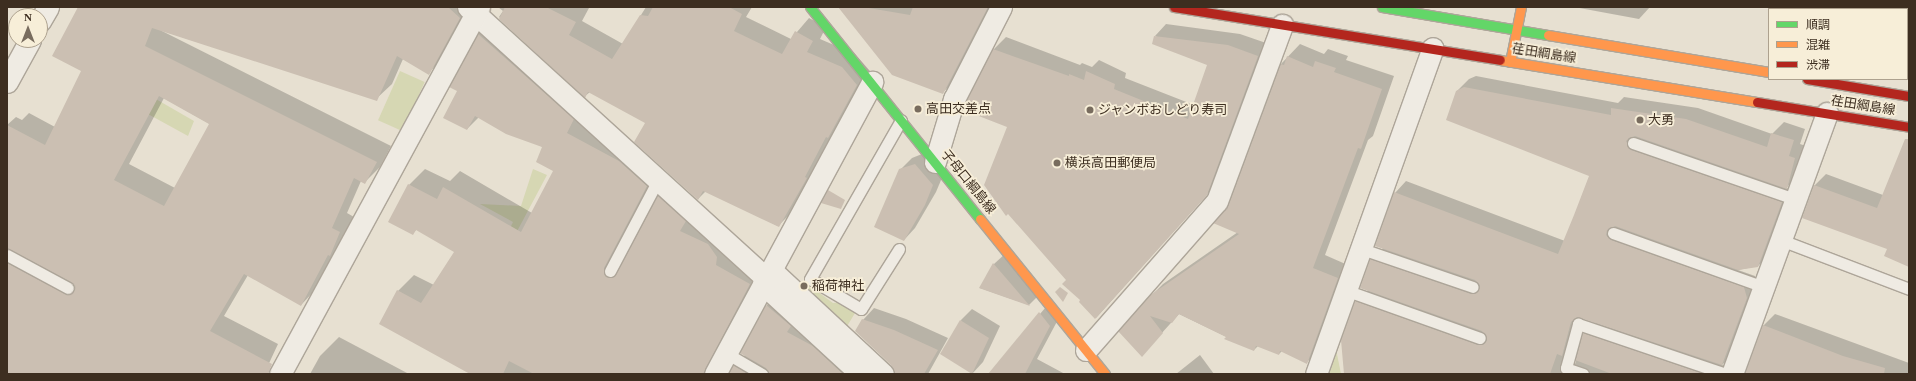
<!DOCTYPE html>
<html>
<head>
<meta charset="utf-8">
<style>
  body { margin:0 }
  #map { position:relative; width:1916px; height:381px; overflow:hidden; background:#e7e0d1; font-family:"Times New Roman","Noto Sans JP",serif }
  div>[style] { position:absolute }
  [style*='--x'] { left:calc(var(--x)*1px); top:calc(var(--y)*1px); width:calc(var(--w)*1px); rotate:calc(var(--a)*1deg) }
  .green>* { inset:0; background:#d6d7b3; transform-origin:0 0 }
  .shadow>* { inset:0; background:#0003 }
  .building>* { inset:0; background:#cbbfb2 }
  .roads { filter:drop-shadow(1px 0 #ada599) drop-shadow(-1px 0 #ada599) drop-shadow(0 1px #ada599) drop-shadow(0 -1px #ada599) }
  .lane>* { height:11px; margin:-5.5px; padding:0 5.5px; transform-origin:5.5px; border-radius:5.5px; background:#efebe3 }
  .street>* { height:21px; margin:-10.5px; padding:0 10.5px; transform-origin:10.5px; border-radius:10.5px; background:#efebe3 }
  .fast>* { height:9px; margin:-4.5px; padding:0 4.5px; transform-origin:4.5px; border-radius:4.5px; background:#63d668 }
  .slow>* { height:9px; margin:-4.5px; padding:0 4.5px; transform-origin:4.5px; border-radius:4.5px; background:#ff974d }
  .jam>* { height:9px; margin:-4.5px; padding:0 4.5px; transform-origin:4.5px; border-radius:4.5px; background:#b3261e }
  .dots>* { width:11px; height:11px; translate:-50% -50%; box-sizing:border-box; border:2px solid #f7eed8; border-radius:50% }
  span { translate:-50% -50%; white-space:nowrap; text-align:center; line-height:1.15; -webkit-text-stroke:3.5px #f7eed8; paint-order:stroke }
  .street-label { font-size:13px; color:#3d2e20 }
  .poi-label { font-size:13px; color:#3d2e20 }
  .left { translate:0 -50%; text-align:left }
  .frame { position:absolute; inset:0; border:8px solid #3d2e20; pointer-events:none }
  .legend { position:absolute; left:1768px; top:8px; width:140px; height:72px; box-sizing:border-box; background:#f7eed8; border:1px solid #ada18e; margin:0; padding:5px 7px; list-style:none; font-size:12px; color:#3d2e20 }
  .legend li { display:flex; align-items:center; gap:8px; height:20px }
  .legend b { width:20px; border:1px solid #ada18e }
  .north { position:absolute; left:8px; top:8px; width:40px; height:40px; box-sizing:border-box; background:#f7eed8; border:1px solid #ada18e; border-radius:50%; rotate:0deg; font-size:11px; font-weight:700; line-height:16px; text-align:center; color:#3d2e20 }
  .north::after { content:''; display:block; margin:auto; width:14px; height:18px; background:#786c5e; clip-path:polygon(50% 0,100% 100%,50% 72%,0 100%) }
</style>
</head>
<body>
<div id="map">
  <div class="green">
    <div style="clip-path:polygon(95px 64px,194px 121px,188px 136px,86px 80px)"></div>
    <div style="left:400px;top:71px;width:27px;height:54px;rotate:24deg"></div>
    <div style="clip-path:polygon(533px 169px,547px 175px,497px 269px,492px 265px,513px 222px,480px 204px,521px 206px)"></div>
    <div style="clip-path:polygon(807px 284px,833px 303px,845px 302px,855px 313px,846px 328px,801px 287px)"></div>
    <div style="clip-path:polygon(1336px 349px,1341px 374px,1327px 374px)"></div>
  </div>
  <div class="shadow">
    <div style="clip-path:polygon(evenodd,79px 7px,472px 7px,444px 58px,428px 73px,403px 59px,392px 84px,376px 99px,160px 30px,391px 146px,380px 167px,364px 183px,361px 181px,347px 213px,354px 217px,316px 289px,301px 305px,248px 275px,224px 316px,278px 344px,264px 374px,7px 374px,7px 125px,16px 117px,22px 120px,29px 113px,55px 127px,82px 71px,79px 7px,164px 98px,210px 124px,175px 188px,129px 164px,164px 98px)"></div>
    <div style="clip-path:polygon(498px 7px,587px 7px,589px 8px,582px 21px,623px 44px,646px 7px,752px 7px,746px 17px,791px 39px,809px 18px,826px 27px,820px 39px,855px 54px,870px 71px,792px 212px,778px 226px,706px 191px,698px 199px,646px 122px,590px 92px,585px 96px,499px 17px,503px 11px)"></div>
    <div style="clip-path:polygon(839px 7px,992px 7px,955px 81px,943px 92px)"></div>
    <div style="clip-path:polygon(1574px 7px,1650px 7px,1639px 19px)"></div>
    <div style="clip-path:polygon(1785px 7px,1909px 7px,1909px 65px,1907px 9px,1784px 9px)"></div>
    <div style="clip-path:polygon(495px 17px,589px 103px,582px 117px,635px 145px,663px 169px,620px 251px,622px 261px,658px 196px,674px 180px,702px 205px,696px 215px,765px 267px,725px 369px,733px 368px,745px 355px,741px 353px,767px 305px,783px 289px,853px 352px,842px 374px,472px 374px,398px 291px,414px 275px,434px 285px,456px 252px,417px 229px,413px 233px,409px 185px,425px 169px,450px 181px,460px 171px,532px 213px,555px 171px,543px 147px,479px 117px,467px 129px,459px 91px,451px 86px,479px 33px)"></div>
    <div style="clip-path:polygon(1166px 24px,1240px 34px,1269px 44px,1218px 182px,1096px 318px,1067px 280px,1009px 126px,967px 101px,994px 49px,1006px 37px,1080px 65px,1082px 63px,1092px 67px,1099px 60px,1126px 73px,1125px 78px,1194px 105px,1209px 64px,1155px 36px)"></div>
    <div style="clip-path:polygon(1300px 44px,1324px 54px,1328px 49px,1348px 56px,1346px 60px,1394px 76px,1373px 136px,1368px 140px,1325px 255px,1350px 266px,1319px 350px,1307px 362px,1282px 351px,1279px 354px,1258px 346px,1254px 350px,1179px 314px,1142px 355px,1150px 297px,1163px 284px,1238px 232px,1281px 64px)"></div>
    <div style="clip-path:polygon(evenodd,1476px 76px,1618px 103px,1624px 97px,1698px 108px,1772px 134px,1784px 122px,1805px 129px,1800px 144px,1806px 146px,1798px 176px,1786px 188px,1793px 190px,1770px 254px,1758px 266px,1738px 270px,1755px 276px,1758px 286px,1734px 353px,1722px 365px,1729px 367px,1726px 374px,1345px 374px,1356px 302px,1368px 290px,1371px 260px,1383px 248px,1395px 193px,1406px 181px,1565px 241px,1590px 175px,1457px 91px,1469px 79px,1476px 76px,1580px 317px,1595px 322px,1584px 334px,1575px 364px,1570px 354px,1580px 317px)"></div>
    <div style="clip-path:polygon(1909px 149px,1909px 266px,1814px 186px,1826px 174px,1883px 195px)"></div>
    <div style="clip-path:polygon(927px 152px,944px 173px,936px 192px,915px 228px,904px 240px,900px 170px,912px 158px)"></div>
    <div style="clip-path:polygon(1006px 253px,1040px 294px,1029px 305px,980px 288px,994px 264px)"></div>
    <div style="clip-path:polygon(1051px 301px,1061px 314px,1037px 359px,1065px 374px,989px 374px)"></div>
    <div style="clip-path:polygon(874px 308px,906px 319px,948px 338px,928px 374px,895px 374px,892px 365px,863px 320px)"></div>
    <div style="clip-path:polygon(972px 309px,1000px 326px,983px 362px,972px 374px,961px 320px)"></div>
    <div style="clip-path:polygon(1775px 314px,1909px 363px,1909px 374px,1799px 374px,1763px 326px)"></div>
    <div style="clip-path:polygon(339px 337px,409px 374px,310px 374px,320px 356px)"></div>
    <div style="clip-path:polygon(1200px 355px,1214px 374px,1176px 374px)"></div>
  </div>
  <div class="building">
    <div style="clip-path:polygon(evenodd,78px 7px,448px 7px,460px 18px,429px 75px,397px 56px,377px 101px,152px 28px,145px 46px,377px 162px,365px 184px,354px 178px,332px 228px,340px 232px,330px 256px,328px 255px,301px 306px,244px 274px,210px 331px,272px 364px,268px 374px,7px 374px,7px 263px,65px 294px,72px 294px,75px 288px,71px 282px,7px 248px,7px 125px,45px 145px,81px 71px,52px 56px,78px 7px,159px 96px,209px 124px,164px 206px,114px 180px,159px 96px)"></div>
    <div style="clip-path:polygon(505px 7px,546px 7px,576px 22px,569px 35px,612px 59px,640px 15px,648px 16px,653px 7px,729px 7px,742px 14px,734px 31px,782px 54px,795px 31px,813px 41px,807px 52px,842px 67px,857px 85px,828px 138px,826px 137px,805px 177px,807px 178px,779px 227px,703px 191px,698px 200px,634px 142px,645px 123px,588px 92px,585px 98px,499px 19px)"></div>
    <div style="clip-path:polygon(838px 7px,863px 7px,910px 15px,913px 7px,988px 7px,943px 94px,892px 75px)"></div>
    <div style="clip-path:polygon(478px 34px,574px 119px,567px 133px,619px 161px,647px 186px,604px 268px,606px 277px,611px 278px,616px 274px,658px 196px,686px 221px,680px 231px,708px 244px,717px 257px,716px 265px,750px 284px,703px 374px,534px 374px,509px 361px,503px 374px,470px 374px,379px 324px,397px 290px,421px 303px,454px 252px,416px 230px,413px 235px,388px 222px,408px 184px,437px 199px,443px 187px,521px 232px,553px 171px,536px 162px,542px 147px,506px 134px,475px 116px,467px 130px,443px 118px,457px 91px,449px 87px)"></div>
    <div style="clip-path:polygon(1154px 36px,1228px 45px,1258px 56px,1207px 195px,1095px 319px,1079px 302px,1080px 300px,1062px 284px,1066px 280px,1008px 214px,1006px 216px,984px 185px,1007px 127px,971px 113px,974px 105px,966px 102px,993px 49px,1069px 76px,1069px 74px,1084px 80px,1086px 71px,1115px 84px,1114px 89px,1188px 119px,1207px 65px,1152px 44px)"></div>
    <div style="clip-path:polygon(1287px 56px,1313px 67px,1315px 61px,1336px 68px,1334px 72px,1382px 89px,1361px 149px,1358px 148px,1313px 268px,1338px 278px,1307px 364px,1280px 351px,1279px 355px,1256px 346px,1254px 351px,1224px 339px,1226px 337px,1179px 314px,1172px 323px,1150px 316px,1163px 333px,1142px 357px,1118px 331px,1149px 296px,1239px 234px,1213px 223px,1228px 205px,1280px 64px,1284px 65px)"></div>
    <div style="clip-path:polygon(1464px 87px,1611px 115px,1611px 108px,1686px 119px,1767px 147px,1771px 133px,1794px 140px,1789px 156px,1795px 158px,1787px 189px,1635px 136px,1629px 138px,1626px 141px,1631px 150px,1782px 202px,1758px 267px,1738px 270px,1615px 226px,1607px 230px,1606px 235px,1611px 240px,1744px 287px,1747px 298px,1722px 365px,1577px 317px,1571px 322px,1562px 356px,1557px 354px,1550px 374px,1344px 374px,1341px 340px,1355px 301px,1478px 345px,1484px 344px,1487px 340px,1482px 331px,1360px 288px,1370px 259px,1471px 294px,1479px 290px,1480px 285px,1475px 280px,1375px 246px,1394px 192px,1558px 254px,1574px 215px,1589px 176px,1446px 120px,1456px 91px)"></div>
    <div style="clip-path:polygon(1905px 139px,1909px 139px,1909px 267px,1884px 256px,1887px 249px,1802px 218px,1814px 185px,1877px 208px)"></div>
    <div style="clip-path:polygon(915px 164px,933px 185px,925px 205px,904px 241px,874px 227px,899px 169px)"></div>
    <div style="clip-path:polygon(828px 190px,845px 200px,841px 209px,821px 203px)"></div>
    <div style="clip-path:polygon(993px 263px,1030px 306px,979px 288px)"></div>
    <div style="clip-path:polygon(1060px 287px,1068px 293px,1063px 302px,1055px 292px)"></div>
    <div style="clip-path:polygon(766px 305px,791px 326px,787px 332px,813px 346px,843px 374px,769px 374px,766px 368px,740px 353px)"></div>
    <div style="clip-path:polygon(1039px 312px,1050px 326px,1025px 374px,988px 374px)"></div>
    <div style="clip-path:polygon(862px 319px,894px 330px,938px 350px,924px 374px,895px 373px,891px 365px,855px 331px)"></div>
    <div style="clip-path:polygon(960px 320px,989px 338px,972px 374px,940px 354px)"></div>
    <div style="clip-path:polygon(1763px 325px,1843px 356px,1885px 368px,1884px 374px,1745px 374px)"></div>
    <div style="clip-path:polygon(1583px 333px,1704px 374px,1612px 374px,1575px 360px)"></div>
    <div style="clip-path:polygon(733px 365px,748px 374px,729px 374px)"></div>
  </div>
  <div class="roads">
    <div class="lane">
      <div style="--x:1633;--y:143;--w:171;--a:19.1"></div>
      <div style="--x:1613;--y:233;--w:160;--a:19.7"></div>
      <div style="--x:1781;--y:240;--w:137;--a:20.9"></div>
      <div style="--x:1359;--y:248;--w:120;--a:18.9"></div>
      <div style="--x:899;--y:249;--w:71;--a:122.3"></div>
      <div style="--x:861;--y:309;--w:59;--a:-149.5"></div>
      <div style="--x:810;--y:279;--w:183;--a:-60.2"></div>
      <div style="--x:7;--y:255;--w:69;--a:28.4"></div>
      <div style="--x:610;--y:271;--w:103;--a:-62.2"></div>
      <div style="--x:1345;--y:290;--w:143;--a:19.6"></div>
      <div style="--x:726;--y:353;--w:42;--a:30.3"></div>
      <div style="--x:1583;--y:374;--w:18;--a:-161"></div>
      <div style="--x:1566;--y:368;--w:46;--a:-74.7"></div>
      <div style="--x:1578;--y:324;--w:156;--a:18.7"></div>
    </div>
    <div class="street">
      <div style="--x:468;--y:7;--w:403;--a:42.3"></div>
      <div style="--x:1864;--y:9;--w:2;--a:-63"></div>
      <div style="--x:40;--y:21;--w:16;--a:-60"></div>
      <div style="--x:7;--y:82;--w:48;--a:-61.3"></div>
      <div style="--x:935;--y:162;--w:66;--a:-73.2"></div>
      <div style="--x:954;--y:99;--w:103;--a:-62.9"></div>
      <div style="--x:771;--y:270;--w:153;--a:42.9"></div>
      <div style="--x:763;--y:284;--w:133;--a:42.6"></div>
      <div style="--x:1086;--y:350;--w:198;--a:-48.7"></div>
      <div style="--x:1217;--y:201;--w:188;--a:-69.7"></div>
      <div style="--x:280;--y:374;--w:417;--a:-61.5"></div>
      <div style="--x:715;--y:374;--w:332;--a:-61.7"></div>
      <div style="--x:1316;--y:374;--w:346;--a:-70.3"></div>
      <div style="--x:1732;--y:374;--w:278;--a:-70"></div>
    </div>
    <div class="fast">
      <div style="--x:810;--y:7;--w:272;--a:51.3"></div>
      <div style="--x:1382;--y:7;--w:168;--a:9.6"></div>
    </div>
    <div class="slow">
      <div style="--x:1548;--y:35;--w:224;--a:9.5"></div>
      <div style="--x:1500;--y:60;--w:260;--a:9.3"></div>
      <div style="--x:1510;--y:62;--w:56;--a:-78.7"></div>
      <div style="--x:980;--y:219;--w:199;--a:51.1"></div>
    </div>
    <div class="jam">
      <div style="--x:1174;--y:7;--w:330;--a:9.2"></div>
      <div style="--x:1807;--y:79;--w:103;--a:9.5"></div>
      <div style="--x:1757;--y:102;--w:154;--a:9.3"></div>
    </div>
  </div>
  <div class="dots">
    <div style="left:918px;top:109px;background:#786c5e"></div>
    <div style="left:1090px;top:110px;background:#786c5e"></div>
    <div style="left:1640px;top:120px;background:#786c5e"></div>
    <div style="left:1057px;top:163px;background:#786c5e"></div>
    <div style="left:804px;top:286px;background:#786c5e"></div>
  </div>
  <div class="street-label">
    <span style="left:1544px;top:54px;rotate:9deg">荏田綱島線</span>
    <span style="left:1863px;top:106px;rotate:9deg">荏田綱島線</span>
    <span style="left:968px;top:182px;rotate:51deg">子母口綱島線</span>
  </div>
  <div class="poi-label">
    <span class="left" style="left:926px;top:109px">高田交差点</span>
    <span class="left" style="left:1098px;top:110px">ジャンボおしどり寿司</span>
    <span class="left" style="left:1648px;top:120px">大勇</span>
    <span class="left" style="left:1065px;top:163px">横浜高田郵便局</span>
    <span class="left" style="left:812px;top:286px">稲荷神社</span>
  </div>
  <div class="frame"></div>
  <ul class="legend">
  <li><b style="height:5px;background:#63d668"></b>順調</li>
  <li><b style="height:5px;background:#ff974d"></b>混雑</li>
  <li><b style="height:5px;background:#b3261e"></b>渋滞</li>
  </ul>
  <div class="north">N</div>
</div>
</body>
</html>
